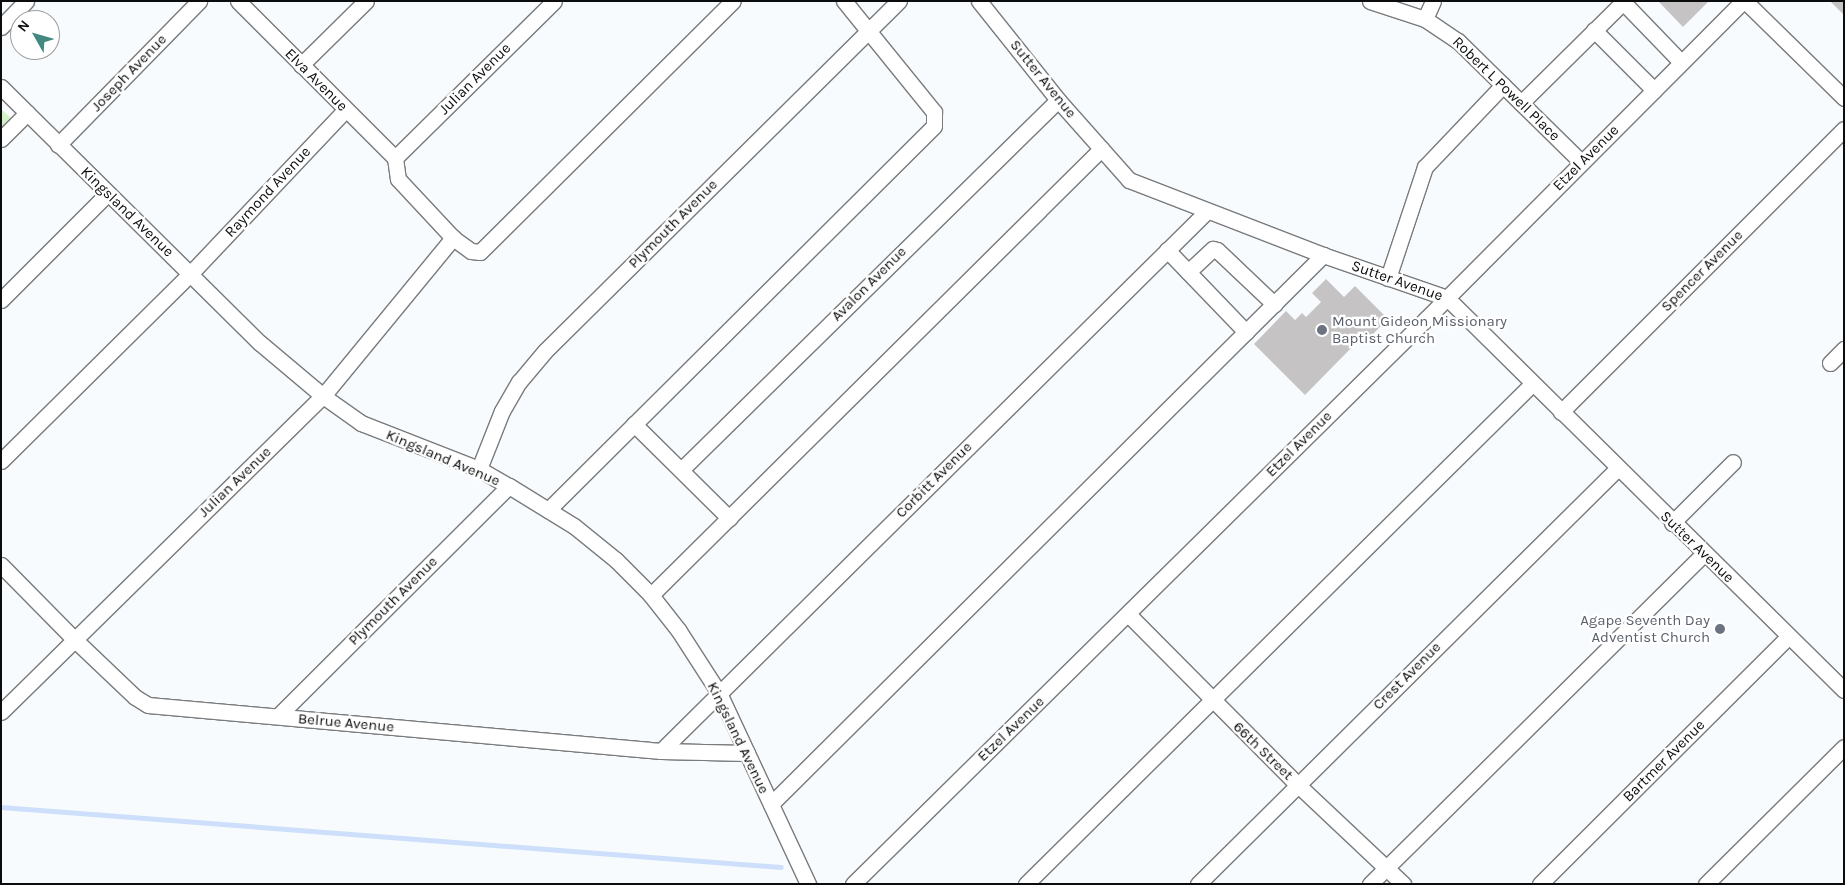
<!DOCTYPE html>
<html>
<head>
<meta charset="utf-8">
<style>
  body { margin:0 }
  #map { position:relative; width:1845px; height:885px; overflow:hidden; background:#f8fbfd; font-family:Karla,sans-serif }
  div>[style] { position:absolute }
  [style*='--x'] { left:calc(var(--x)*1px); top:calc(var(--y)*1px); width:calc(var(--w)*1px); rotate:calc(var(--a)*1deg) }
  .green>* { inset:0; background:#d3f3c6 }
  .stream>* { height:4.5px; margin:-2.25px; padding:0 2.25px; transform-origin:2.25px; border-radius:2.25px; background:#cddffb }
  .building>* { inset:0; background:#c6c3c4 }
  .roads { filter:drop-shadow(1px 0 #797b7d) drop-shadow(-1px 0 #797b7d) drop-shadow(0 1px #797b7d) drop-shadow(0 -1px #797b7d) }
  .minor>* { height:15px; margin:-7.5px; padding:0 7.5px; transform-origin:7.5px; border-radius:7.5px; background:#fff }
  .dots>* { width:14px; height:14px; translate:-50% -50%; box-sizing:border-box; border:2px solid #fff; border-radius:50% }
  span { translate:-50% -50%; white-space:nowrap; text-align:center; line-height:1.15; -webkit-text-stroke:4.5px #fff; paint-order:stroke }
  .street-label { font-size:15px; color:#0b0c0d }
  .worship-label { font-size:15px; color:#5b616d }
  .left { translate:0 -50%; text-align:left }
  .right { translate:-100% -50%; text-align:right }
  .frame { position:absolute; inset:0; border:2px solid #0b0c0d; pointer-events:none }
  .north { position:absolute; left:10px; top:10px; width:50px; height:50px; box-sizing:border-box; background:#fff; border:1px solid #9d9e9e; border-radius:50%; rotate:308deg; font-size:14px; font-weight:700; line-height:20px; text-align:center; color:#0b0c0d }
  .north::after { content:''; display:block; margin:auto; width:18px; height:22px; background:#438981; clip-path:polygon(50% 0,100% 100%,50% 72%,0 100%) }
</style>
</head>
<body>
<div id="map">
  <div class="green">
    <div style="clip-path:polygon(1px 109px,13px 120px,1px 131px)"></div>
  </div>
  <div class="stream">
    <div style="--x:1;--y:807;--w:782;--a:4.4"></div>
  </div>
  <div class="building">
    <div style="clip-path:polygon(1658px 1px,1709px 1px,1683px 27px)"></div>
    <div style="clip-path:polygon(1830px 1px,1844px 1px,1844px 15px)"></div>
    <div style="clip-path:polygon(1326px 279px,1344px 297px,1355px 286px,1388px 319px,1363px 344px,1359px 340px,1305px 395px,1254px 344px,1286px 311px,1295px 320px,1302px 313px,1306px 317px,1321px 302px,1312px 293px)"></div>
  </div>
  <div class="roads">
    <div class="minor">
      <div style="--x:238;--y:1;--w:222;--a:45"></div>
      <div style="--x:979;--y:1;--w:127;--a:51.4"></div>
      <div style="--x:1058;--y:100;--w:107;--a:48.4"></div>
      <div style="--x:1129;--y:180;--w:208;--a:21.1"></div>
      <div style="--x:1323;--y:255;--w:131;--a:19.1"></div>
      <div style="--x:1447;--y:298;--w:558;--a:44.64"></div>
      <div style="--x:1370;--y:1;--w:58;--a:18.1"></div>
      <div style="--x:1425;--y:19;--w:40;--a:34"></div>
      <div style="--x:1458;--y:41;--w:173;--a:44.5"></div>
      <div style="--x:1622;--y:1;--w:85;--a:46"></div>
      <div style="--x:1745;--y:1;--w:139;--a:44.4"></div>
      <div style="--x:1425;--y:19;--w:20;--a:-66"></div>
      <div style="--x:1;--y:27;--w:36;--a:-46"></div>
      <div style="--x:1594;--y:30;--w:85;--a:45"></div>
      <div style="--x:301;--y:65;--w:91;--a:-44.6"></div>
      <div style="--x:1;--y:87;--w:364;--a:44.7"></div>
      <div style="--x:260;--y:343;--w:82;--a:40.1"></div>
      <div style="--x:323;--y:396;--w:47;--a:35.4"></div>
      <div style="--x:361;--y:423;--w:127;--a:21.3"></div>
      <div style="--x:479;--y:469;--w:34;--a:30"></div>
      <div style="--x:509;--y:486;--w:76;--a:31.6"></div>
      <div style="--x:574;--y:526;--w:54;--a:39"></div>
      <div style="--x:616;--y:560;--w:48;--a:45"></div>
      <div style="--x:650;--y:594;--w:47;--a:51.9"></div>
      <div style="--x:679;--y:631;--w:74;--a:57.2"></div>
      <div style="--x:719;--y:693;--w:211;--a:65"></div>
      <div style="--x:1521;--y:103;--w:144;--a:-44.7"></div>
      <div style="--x:1;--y:139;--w:37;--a:-45"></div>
      <div style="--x:58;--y:145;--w:202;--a:-45.6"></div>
      <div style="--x:395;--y:158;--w:21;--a:82"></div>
      <div style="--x:398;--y:179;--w:81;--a:47"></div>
      <div style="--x:453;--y:238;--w:22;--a:36"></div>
      <div style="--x:471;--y:251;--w:9;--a:6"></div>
      <div style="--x:480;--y:252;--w:356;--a:-44.8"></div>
      <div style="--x:395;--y:158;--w:223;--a:-44.6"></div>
      <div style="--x:1167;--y:250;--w:114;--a:46.1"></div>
      <div style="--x:1188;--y:272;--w:34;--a:-43"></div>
      <div style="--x:1213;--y:249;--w:4;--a:14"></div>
      <div style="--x:1217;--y:250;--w:79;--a:43.5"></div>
      <div style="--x:1388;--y:278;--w:117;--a:-71.6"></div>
      <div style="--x:1425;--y:167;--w:113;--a:-46.4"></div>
      <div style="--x:1;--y:300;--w:151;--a:-45"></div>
      <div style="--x:1830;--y:363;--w:20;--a:-45"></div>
      <div style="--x:1561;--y:412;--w:400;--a:-45"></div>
      <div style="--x:634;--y:424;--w:134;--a:44.7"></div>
      <div style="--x:1;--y:461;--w:266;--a:-44.7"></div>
      <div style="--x:190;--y:274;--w:226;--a:-46.6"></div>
      <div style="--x:479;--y:469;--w:62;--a:-68.4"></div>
      <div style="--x:502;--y:411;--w:34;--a:-60"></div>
      <div style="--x:519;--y:382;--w:40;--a:-50"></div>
      <div style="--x:545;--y:351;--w:498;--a:-44.7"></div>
      <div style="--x:681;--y:470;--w:528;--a:-44.46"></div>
      <div style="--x:548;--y:510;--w:544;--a:-44.85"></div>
      <div style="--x:934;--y:126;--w:14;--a:-90"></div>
      <div style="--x:934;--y:112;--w:143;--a:-129"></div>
      <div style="--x:1672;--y:523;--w:86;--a:-45"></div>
      <div style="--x:1;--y:565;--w:104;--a:45.4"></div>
      <div style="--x:74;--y:639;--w:84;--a:43.6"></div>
      <div style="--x:135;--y:697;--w:15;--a:32"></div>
      <div style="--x:148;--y:705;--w:515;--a:5.12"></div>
      <div style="--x:661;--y:751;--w:86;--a:1.3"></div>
      <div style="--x:651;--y:595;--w:634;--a:-44.74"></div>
      <div style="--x:1128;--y:614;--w:240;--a:45.2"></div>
      <div style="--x:1297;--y:784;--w:146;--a:43.3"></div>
      <div style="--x:1;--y:712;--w:451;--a:-44.5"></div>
      <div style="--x:323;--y:396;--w:205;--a:-50.6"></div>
      <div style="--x:278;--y:716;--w:326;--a:-44.9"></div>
      <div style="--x:661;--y:751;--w:768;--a:-44.68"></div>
      <div style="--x:771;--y:804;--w:779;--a:-44.84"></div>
      <div style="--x:853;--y:884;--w:806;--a:-44.6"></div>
      <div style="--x:1427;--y:318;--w:448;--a:-45.1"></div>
      <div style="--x:1026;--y:884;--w:711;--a:-44.66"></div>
      <div style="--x:1198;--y:884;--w:590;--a:-44.73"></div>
      <div style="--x:1370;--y:884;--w:470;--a:-44.7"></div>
      <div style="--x:1540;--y:884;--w:350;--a:-44.9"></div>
      <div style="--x:1706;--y:884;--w:194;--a:-44.8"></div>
    </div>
  </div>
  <div class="dots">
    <div style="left:1322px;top:330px;background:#6b7280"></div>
    <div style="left:1720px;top:629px;background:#6b7280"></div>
  </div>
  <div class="street-label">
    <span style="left:129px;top:73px;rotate:-46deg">Joseph Avenue</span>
    <span style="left:475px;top:79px;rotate:-45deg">Julian Avenue</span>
    <span style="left:1043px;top:79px;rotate:51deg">Sutter Avenue</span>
    <span style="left:316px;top:80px;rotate:45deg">Elva Avenue</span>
    <span style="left:1506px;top:89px;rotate:44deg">Robert L Powell Place</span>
    <span style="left:1586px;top:158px;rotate:-45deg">Etzel Avenue</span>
    <span style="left:268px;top:192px;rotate:-47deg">Raymond Avenue</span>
    <span style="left:127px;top:212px;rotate:44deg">Kingsland Avenue</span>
    <span style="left:673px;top:224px;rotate:-45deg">Plymouth Avenue</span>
    <span style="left:1702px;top:271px;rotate:-45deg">Spencer Avenue</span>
    <span style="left:1397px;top:281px;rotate:19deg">Sutter Avenue</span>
    <span style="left:869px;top:284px;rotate:-45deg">Avalon Avenue</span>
    <span style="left:1299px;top:444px;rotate:-45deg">Etzel Avenue</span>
    <span style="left:443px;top:458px;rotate:23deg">Kingsland Avenue</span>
    <span style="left:934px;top:480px;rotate:-45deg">Corbitt Avenue</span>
    <span style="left:235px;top:482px;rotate:-44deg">Julian Avenue</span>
    <span style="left:1697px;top:547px;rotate:44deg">Sutter Avenue</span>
    <span style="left:393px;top:601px;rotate:-45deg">Plymouth Avenue</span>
    <span style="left:1407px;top:676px;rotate:-45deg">Crest Avenue</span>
    <span style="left:346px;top:723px;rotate:5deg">Belrue Avenue</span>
    <span style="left:1011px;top:729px;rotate:-44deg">Etzel Avenue</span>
    <span style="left:738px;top:738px;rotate:64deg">Kingsland Avenue</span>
    <span style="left:1263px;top:751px;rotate:44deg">66th Street</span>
    <span style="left:1664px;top:761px;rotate:-45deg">Bartmer Avenue</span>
  </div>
  <div class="worship-label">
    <span class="left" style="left:1332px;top:330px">Mount Gideon Missionary<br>Baptist Church</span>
    <span class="right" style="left:1710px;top:629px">Agape Seventh Day<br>Adventist Church</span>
  </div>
  <div class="frame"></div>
  <div class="north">N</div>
</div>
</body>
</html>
